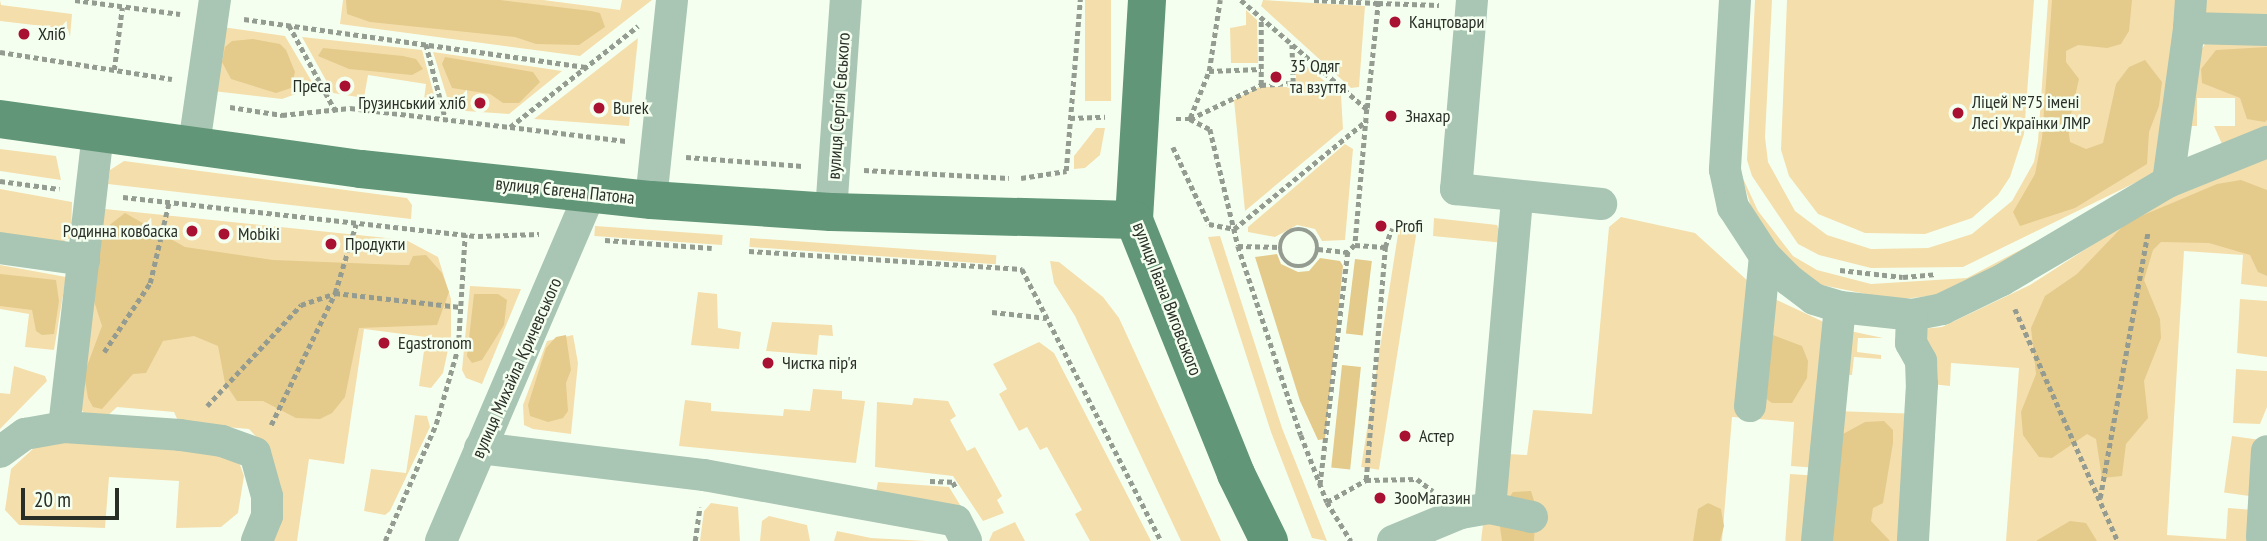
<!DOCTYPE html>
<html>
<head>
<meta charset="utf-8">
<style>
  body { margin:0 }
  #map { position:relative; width:2267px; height:541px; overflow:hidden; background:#f5fff0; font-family:"PT Sans Narrow",sans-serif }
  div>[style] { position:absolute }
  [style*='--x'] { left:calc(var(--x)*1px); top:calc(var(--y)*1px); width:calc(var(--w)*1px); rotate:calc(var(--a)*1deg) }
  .green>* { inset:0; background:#f4dfac; transform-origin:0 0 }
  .forest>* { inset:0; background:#e4ca8b; transform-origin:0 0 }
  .path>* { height:4.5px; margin-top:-2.25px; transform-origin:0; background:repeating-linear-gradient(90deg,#949b90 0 5px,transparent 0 8.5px) }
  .path>.ring { margin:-2.25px; padding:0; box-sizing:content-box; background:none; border:4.5px solid #949b90; border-radius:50% }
  .minor>* { height:32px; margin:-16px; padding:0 16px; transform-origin:16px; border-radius:16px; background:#a9c5b4 }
  .major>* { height:38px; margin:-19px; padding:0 19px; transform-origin:19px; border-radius:19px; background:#619678 }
  .dots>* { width:19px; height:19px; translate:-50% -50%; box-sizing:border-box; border:4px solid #f5fff0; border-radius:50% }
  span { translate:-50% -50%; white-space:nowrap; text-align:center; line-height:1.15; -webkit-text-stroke:5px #f5fff0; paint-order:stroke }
  .poi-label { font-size:18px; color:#292e27 }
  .left { translate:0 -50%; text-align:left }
  .right { translate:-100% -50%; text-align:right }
  .street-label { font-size:18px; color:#292e27 }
  .scale { position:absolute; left:21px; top:488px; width:98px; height:32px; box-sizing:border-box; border:4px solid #292e27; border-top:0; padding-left:9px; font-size:21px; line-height:24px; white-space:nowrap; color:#292e27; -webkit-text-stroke:5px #f5fff0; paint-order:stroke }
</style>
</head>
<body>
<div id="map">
  <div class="green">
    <div style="clip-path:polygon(0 0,1px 5px,72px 14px,70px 37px,68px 29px,0 21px)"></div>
    <div style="clip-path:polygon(343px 0,543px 0,620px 10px,622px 0,652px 0,580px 56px,340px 24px)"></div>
    <div style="left:1085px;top:0;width:26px;height:101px"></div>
    <div style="clip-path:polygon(1263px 0,1365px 6px,1359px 87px,1351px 88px,1261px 6px)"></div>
    <div style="clip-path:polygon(1755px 0,1772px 0,1765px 137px,1768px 162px,1795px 211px,1827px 235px,1871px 249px,1928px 248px,1972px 234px,2012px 201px,2034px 162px,2038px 141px,2048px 0,2180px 0,2155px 173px,1963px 267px,1871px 268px,1819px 255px,1798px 244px,1752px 176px,1747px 160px)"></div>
    <div style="clip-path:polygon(1787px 0,2034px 0,2024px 134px,2010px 177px,1998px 195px,1972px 218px,1925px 234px,1865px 233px,1818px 214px,1789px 176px,1781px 150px)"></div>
    <div style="clip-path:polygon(2201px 0,2267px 0,2267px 22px,2208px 18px)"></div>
    <div style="clip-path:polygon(1246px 10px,1257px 20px,1258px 63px,1231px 63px,1230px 28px,1246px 25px)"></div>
    <div style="clip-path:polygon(222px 27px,285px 36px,315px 87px,282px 99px,213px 91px)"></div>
    <div style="clip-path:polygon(302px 37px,422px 50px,437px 106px,423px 107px,426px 84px,368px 75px,364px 98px,333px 93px)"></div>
    <div style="clip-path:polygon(638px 38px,629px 126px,534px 119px)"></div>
    <div style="clip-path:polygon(2267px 40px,2267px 128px,2222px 144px,2214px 126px,2235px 126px,2235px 98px,2197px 98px,2197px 126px,2189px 126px,2194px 60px,2205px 44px)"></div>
    <div style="clip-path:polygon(433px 52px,562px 71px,509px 114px,451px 110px)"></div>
    <div style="clip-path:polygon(1296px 57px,1341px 95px,1343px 129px,1245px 211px,1234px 100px,1259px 87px,1296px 87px)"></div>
    <div style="clip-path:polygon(1096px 128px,1105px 128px,1100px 155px,1085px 168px,1074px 169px,1074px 156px)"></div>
    <div style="clip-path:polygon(1345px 144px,1353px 149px,1345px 240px,1322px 241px,1315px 229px,1297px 225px,1275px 237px,1248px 232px,1248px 227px)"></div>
    <div style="clip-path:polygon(0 149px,56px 156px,61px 180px,0 171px)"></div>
    <div style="clip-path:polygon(2267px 155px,2267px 287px,2241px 284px,2243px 255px,2184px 251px,2167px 535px,2226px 539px,2228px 508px,2267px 511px,2267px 541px,2006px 541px,2019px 368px,1951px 363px,1950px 386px,1931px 384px,1921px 329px,1942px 327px,2030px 285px,2159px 202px)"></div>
    <div style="clip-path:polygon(124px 161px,407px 198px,412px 205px,411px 219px,108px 184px,110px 170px)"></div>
    <div style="clip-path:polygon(1741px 174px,1758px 211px,1793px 256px,1817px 270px,1871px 284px,1967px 278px,2153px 180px,1962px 292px,1895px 300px,1817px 284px,1781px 259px,1752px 210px)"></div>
    <div style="clip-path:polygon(0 189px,72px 202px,71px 238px,56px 244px,0 236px)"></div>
    <div style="clip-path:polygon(105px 209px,406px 240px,438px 257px,451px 299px,451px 336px,443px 373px,431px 388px,419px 386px,426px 337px,364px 329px,344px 464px,309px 459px,297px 541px,268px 541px,264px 445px,249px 429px,179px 423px,174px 412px,117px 407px,104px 419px,86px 416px,79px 406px,97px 213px)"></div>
    <div style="clip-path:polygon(1621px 217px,1695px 233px,1760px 292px,1828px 324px,1817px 468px,1791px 466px,1794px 422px,1732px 417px,1722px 541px,1481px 541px,1484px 516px,1508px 454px,1527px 455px,1533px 410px,1592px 414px,1609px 227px)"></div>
    <div style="clip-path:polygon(1434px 218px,1497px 225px,1504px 243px,1433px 236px)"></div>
    <div style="left:595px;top:226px;width:128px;height:10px;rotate:4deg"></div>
    <div style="left:1399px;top:228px;width:18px;height:242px;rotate:9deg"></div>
    <div style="clip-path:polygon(1220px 236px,1282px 428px,1327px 541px,1312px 538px,1271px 432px,1208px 237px)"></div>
    <div style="left:750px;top:238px;width:247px;height:9px;rotate:4deg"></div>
    <div style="clip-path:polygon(1050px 261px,1059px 262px,1103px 297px,1119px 318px,1221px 541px,1181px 541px,1075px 316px,1054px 283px)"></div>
    <div style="clip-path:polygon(0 265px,66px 277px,54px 350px,25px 347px,29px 314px,0 309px)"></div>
    <div style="clip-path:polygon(470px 286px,521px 289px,482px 384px,466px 378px,462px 370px)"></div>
    <div style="clip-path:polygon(698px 292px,717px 294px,718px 328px,741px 332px,739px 349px,691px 345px)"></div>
    <div style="clip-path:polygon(2240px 299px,2267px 301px,2267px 357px,2237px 353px)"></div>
    <div style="clip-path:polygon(772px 322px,832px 325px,833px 336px,819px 335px,817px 355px,766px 351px)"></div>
    <div style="clip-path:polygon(1850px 331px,1883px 338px,1858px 338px,1857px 352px,1881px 355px,1881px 359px,1854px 357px,1852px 375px,1841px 375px)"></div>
    <div style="clip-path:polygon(573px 335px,578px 363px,571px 434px,533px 429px,524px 425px,523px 405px,547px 341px)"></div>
    <div style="clip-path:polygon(1039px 342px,1054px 353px,1151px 541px,1090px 541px,1075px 514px,1082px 510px,1047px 447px,1040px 450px,1027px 427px,1019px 431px,999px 394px,1007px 389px,993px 364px)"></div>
    <div style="clip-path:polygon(14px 366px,45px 376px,47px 381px,0 429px,0 393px,10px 394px)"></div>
    <div style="clip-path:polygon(2236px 369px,2267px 371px,2267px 407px,2260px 424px,2233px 423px)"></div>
    <div style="clip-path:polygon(813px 389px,842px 391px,842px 399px,865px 401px,856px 463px,679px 446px,685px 400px,711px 403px,711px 411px,783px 416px,784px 409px,810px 411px)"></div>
    <div style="clip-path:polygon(914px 398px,948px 401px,956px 416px,950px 420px,967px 451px,975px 447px,1002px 496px,997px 500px,1004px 513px,983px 521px,953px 476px,875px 467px,877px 402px,912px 405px)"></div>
    <div style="left:1836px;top:411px;width:78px;height:130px;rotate:2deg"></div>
    <div style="clip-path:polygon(415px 415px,427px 416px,430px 427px,390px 511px,385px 515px,364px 511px,371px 469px,406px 473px)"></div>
    <div style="left:2232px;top:436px;width:27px;height:57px;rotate:8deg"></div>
    <div style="clip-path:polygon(50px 440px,209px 446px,239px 462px,244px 476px,238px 513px,221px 527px,176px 528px,179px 481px,109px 477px,105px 528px,19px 525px,5px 510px,11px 469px,35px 447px)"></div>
    <div style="left:1790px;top:474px;width:26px;height:67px;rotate:4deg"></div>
    <div style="clip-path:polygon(878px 482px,949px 487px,962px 508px,874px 502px)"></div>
    <div style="clip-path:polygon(711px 503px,738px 507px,740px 541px,700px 541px,704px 511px)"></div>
    <div style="clip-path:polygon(769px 516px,807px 525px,810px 541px,760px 541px,762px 521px)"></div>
    <div style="clip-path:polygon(1015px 522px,1025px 541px,989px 541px,993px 532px)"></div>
    <div style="clip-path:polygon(837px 531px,871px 538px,926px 541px,834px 541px)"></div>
  </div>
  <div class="forest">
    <div style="clip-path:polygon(346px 0,500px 0,591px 11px,600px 13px,605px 27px,579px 45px,536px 44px,515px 37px,370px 22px,347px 14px)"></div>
    <div style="clip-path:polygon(2052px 0,2132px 0,2129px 31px,2121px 44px,2107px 48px,2078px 45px,2066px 51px,2066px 62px,2079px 79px,2068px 127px,2070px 142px,2086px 149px,2103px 143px,2116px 84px,2129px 67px,2145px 60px,2162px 82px,2159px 106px,2149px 132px,2147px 164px,2075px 208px,2020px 226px,2013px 212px,2035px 174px,2042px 138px)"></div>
    <div style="clip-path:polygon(253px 39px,280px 44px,286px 50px,295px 72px,291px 88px,276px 93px,231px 79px,222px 62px,225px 47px,232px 41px)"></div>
    <div style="clip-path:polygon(2267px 47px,2267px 120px,2265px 122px,2247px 119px,2240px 98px,2202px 83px,2201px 69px,2216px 50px)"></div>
    <div style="clip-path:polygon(323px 48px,403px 56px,416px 59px,423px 69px,412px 75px,349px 69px,318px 56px)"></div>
    <div style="clip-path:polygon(445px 57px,533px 72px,540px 82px,519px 103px,503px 103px,490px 94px,452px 88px,442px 64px)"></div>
    <div style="clip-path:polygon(2241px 180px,2267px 190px,2267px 276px,2258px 272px,2250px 255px,2209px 243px,2161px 242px,2153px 250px,2144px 280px,2160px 319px,2161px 338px,2144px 381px,2148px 418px,2126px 444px,2122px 476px,2102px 478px,2096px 439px,2087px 434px,2052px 458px,2039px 457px,2023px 435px,2021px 412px,2036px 374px,2031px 328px,2045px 296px,2077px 274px,2127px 222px,2217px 184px)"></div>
    <div style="clip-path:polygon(125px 213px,185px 247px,273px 260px,401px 265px,409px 265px,413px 256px,426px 255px,442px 273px,449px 292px,437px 325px,359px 328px,345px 397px,332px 413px,320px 419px,296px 418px,263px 401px,237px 401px,225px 383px,218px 346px,194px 336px,163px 341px,146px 373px,133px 374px,102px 409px,93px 407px,88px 398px,84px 374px,102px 326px,94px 301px,97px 247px,103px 230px)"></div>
    <div style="clip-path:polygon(1277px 254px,1281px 264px,1298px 272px,1309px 271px,1320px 258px,1340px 261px,1343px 266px,1325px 439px,1318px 440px,1300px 401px,1255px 257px)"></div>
    <div style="left:1355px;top:259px;width:17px;height:75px;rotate:7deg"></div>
    <div style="clip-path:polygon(0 274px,56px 280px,59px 301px,54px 334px,42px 335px,36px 331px,32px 310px,0 306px)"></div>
    <div style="clip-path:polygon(474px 294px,498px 294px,507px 300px,504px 325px,482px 360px,472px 363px,467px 356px)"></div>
    <div style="clip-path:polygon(566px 335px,571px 370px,566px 383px,568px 411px,563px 418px,548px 422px,530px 416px,528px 405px,546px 348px,556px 337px)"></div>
    <div style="clip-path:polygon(1773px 335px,1802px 346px,1808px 361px,1807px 378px,1792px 403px,1772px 403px,1758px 393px)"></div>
    <div style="left:1342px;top:365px;width:19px;height:103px;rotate:6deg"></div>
    <div style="clip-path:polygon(1884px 421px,1893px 430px,1893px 443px,1883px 503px,1873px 508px,1871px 521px,1890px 541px,1832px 541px,1843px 434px,1865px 422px)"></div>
    <div style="clip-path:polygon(1531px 491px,1536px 507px,1534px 541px,1502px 541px,1498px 513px,1513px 492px)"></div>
    <div style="clip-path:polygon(1708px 503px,1721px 509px,1724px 526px,1720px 541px,1693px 541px,1698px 509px)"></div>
    <div style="clip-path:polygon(2070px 521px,2086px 523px,2097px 541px,2036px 541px)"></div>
  </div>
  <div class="path">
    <div style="--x:75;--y:0;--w:106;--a:7.6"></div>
    <div style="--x:1241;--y:0;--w:167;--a:40.9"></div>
    <div style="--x:1367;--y:109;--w:137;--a:95"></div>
    <div style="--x:1355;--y:245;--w:10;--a:135"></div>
    <div style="--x:1348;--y:252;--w:237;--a:96.8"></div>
    <div style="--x:1314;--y:0;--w:64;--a:2.7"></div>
    <div style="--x:244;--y:19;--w:345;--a:8"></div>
    <div style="--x:289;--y:25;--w:99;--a:61.6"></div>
    <div style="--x:426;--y:44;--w:80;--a:75.4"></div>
    <div style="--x:0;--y:52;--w:174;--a:8.9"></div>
    <div style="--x:114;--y:70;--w:63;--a:-82.6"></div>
    <div style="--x:1209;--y:71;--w:52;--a:-2.2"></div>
    <div style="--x:1261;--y:69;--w:50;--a:-90"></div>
    <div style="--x:1261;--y:85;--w:32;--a:-4"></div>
    <div style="--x:1293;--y:83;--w:38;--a:-92"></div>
    <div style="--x:230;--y:107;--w:53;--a:8.7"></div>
    <div style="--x:282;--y:115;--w:68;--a:-5.9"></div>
    <div style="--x:350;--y:108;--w:280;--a:6.8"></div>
    <div style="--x:1367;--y:108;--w:106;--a:-84"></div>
    <div style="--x:1378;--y:3;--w:61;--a:1.9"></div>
    <div style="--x:1070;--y:118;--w:35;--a:-2"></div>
    <div style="--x:1190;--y:118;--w:51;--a:-68"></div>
    <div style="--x:1209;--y:71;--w:72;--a:-81.2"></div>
    <div style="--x:1176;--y:119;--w:14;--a:0"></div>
    <div style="--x:1190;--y:119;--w:79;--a:-25.6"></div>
    <div style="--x:1261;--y:85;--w:16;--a:-90"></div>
    <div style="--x:1190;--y:119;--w:22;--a:27"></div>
    <div style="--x:1210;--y:129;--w:120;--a:76.5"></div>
    <div style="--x:1238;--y:246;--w:199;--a:71.6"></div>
    <div style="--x:1301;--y:435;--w:72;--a:68.8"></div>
    <div style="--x:1327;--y:502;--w:46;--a:58.4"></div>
    <div style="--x:510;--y:127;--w:163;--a:-38.3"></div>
    <div style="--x:1173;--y:147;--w:85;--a:64.9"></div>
    <div style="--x:1209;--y:224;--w:25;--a:11"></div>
    <div style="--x:1234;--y:229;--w:172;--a:-39.3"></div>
    <div style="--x:686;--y:157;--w:117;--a:4.4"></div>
    <div style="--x:864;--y:170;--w:145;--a:3.2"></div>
    <div style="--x:1021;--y:178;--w:46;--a:-8.8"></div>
    <div style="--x:1066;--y:171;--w:172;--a:-85.3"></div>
    <div style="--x:0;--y:181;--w:60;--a:7.7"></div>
    <div style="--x:123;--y:197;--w:357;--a:6.3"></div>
    <div style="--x:478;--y:236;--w:61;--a:-1.9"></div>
    <div class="ring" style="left:1280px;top:229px;width:33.5px;height:33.5px"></div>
    <div style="--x:605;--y:240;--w:107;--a:4.3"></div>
    <div style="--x:1355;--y:245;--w:30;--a:4"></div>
    <div style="--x:1238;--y:246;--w:43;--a:1.3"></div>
    <div style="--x:1318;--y:249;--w:30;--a:6"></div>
    <div style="--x:749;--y:251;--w:274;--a:3.8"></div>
    <div style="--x:1022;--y:269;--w:305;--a:62.9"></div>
    <div style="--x:1840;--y:270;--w:63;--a:6.3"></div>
    <div style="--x:1903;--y:277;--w:33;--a:-5"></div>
    <div style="--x:2015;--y:309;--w:254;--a:66.1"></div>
    <div style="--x:992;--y:312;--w:55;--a:6.2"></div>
    <div style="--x:104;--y:352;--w:83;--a:-56.3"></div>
    <div style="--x:150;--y:283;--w:83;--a:-76.8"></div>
    <div style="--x:207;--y:406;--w:138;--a:-47.1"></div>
    <div style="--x:301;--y:305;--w:36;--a:-19"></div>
    <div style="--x:335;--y:293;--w:126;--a:6.4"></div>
    <div style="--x:271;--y:425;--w:147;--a:-64.1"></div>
    <div style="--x:335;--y:293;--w:72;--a:-73.1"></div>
    <div style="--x:1366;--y:480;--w:234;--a:-85.3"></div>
    <div style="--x:1385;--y:247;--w:20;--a:-70"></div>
    <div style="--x:930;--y:481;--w:23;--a:2"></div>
    <div style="--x:953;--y:482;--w:7;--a:63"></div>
    <div style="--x:2100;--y:498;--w:271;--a:-79.8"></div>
    <div style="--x:1327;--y:502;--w:45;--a:-29.4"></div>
    <div style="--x:1366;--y:480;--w:51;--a:-1.1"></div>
    <div style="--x:1417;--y:479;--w:20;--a:37"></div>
    <div style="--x:385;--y:541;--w:128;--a:-66.4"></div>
    <div style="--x:436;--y:424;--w:79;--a:-73.9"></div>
    <div style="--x:458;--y:348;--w:114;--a:-86.5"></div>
    <div style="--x:695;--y:541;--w:34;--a:-82"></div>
  </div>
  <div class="minor">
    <div style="--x:1472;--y:0;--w:190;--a:94.8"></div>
    <div style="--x:1456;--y:189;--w:146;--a:5.9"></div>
    <div style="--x:1735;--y:0;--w:170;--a:93.4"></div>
    <div style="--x:1725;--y:170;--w:38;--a:78"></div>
    <div style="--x:1733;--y:207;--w:59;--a:56.9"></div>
    <div style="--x:1765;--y:256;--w:34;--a:45"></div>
    <div style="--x:1789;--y:280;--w:31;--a:37"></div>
    <div style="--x:1814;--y:299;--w:27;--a:17"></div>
    <div style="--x:1840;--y:307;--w:72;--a:6.3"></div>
    <div style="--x:1912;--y:315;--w:31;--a:-11"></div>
    <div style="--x:1942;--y:309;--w:67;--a:-25.8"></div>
    <div style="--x:2002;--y:280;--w:193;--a:-30.6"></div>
    <div style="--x:2168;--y:182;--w:107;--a:-22"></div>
    <div style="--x:2189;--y:28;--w:28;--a:-86"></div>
    <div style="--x:98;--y:133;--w:296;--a:96.6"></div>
    <div style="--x:64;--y:427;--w:116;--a:3.9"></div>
    <div style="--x:180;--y:435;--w:42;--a:8.1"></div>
    <div style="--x:222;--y:441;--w:35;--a:20"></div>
    <div style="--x:255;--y:453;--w:45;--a:74.4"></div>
    <div style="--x:267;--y:496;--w:20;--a:90"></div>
    <div style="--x:267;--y:516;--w:27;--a:112"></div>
    <div style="--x:194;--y:145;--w:147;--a:-81.8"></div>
    <div style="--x:2168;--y:182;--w:155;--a:-82.2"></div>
    <div style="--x:2189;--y:28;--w:78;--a:1.5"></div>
    <div style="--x:651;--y:200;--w:201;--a:-84"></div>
    <div style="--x:831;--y:212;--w:213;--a:-86"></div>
    <div style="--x:0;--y:248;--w:85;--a:8.1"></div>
    <div style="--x:1912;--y:315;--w:28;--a:92"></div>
    <div style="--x:1911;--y:343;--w:21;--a:61"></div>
    <div style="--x:1921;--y:361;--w:23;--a:88"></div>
    <div style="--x:1922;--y:384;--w:157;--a:93.3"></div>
    <div style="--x:1750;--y:406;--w:151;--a:-84.3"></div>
    <div style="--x:480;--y:448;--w:226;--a:6.9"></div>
    <div style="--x:704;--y:475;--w:256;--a:10.3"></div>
    <div style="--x:956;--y:521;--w:22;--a:63"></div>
    <div style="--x:0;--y:452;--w:31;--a:-36"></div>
    <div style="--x:25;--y:434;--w:40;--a:-10"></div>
    <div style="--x:1490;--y:508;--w:43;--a:12.1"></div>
    <div style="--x:2262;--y:537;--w:86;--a:-86.7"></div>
    <div style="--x:441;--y:541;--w:379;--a:-66.8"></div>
    <div style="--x:1393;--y:541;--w:74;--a:-22.4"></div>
    <div style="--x:1461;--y:513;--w:29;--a:-10"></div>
    <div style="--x:1490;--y:508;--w:312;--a:-85"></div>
    <div style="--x:1817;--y:541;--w:235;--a:-84.4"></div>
  </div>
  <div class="major">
    <div style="--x:1147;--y:0;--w:220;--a:93.4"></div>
    <div style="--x:1134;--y:220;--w:274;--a:68.1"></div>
    <div style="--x:1236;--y:474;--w:75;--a:63.8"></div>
    <div style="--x:0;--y:119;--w:364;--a:7.9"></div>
    <div style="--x:361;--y:169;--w:292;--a:6.1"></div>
    <div style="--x:651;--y:200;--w:180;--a:3.8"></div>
    <div style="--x:831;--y:212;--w:303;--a:1.5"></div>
  </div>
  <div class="dots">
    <div style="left:1395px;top:22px;background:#a91133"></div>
    <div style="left:24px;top:34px;background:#a91133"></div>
    <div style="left:1276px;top:77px;background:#a91133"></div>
    <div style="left:345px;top:86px;background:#a91133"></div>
    <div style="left:480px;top:103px;background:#a91133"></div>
    <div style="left:599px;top:108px;background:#a91133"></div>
    <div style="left:1958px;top:113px;background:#a91133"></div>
    <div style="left:1391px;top:116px;background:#a91133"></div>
    <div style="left:1381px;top:226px;background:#a91133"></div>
    <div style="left:192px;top:231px;background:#a91133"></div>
    <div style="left:224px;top:234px;background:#a91133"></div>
    <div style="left:331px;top:244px;background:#a91133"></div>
    <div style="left:384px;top:343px;background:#a91133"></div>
    <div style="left:768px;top:363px;background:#a91133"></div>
    <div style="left:1405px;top:436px;background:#a91133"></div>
    <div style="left:1380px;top:498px;background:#a91133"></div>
  </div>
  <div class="poi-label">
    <span class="left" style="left:1409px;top:22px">Канцтовари</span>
    <span class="left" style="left:38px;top:34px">Хліб</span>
    <span class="left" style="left:1290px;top:77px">35 Одяг<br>та взуття</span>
    <span class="right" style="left:331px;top:86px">Преса</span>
    <span class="right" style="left:466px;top:103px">Грузинський хліб</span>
    <span class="left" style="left:1972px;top:113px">Ліцей №75 імені<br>Лесі Українки ЛМР</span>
    <span class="left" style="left:613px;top:108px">Burek</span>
    <span class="left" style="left:1405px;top:116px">Знахар</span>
    <span class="left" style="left:1395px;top:226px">Profi</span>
    <span class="right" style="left:178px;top:231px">Родинна ковбаска</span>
    <span class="left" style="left:238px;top:234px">Mobiki</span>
    <span class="left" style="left:345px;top:244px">Продукти</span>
    <span class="left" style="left:398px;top:343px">Egastronom</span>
    <span class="left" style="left:782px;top:363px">Чистка пір'я</span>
    <span class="left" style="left:1419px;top:436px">Астер</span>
    <span class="left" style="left:1394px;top:498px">ЗооМагазин</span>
  </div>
  <div class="street-label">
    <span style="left:839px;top:106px;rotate:-86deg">вулиця Сергія Євського</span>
    <span style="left:565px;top:191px;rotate:6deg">вулиця Євгена Патона</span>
    <span style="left:1167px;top:299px;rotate:69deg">вулиця Івана Виговського</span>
    <span style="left:517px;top:368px;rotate:-66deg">вулиця Михайла Кричевського</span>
  </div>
  <div class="scale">20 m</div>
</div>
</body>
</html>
